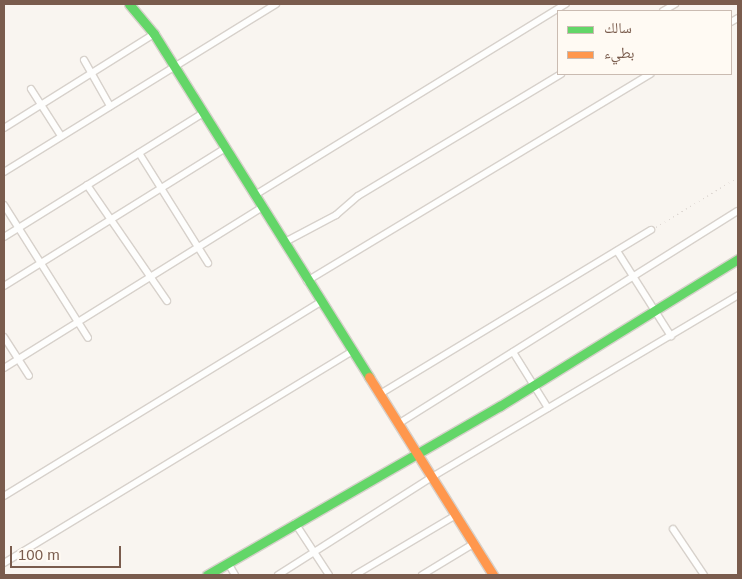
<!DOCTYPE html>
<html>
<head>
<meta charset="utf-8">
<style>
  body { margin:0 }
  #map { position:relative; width:742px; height:579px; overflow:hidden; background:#f9f5f0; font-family:Helvetica,"Noto Naskh Arabic",sans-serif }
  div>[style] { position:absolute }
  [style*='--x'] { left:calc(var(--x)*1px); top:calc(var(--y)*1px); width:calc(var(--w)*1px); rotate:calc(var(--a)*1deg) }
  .path>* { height:1px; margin-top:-0.5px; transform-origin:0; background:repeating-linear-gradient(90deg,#dcd5d0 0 1px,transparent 0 5px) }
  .roads { filter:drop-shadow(1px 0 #d7d1cb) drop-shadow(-1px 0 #d7d1cb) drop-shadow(0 1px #d7d1cb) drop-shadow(0 -1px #d7d1cb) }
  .street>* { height:6px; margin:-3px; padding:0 3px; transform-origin:3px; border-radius:3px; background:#fefefd }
  .fast>* { height:9px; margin:-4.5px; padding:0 4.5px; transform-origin:4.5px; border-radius:4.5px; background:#63d668 }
  .slow>* { height:9px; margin:-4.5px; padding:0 4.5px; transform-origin:4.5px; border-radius:4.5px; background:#ff974d }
  span { translate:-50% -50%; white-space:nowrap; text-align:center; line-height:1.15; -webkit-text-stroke:5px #fffaf3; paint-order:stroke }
  .frame { position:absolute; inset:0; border:5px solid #7a5c4d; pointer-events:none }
  .legend { position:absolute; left:557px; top:10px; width:175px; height:65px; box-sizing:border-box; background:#fffaf3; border:1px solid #cabbb1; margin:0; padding:6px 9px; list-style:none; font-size:15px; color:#7a5c4d }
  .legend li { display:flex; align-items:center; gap:10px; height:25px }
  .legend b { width:25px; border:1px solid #cabbb1 }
  .scale { position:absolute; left:10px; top:546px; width:111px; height:22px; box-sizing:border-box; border:2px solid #7a5c4d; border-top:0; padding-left:6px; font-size:15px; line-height:18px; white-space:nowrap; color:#7a5c4d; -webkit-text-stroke:4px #fffaf3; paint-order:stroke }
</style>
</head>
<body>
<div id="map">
  <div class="path">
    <div style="--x:656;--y:227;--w:96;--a:-31.4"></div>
  </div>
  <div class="roads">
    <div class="street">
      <div style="--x:663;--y:11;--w:14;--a:-30"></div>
      <div style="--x:731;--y:22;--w:8;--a:-30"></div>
      <div style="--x:84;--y:60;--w:53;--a:60.5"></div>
      <div style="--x:31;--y:89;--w:56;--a:57.4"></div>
      <div style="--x:4;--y:128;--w:177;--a:-32.1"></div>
      <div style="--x:139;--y:153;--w:130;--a:57.9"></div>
      <div style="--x:4;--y:172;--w:320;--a:-31.7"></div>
      <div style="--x:87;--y:185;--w:141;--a:55.4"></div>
      <div style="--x:255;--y:195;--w:365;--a:-31.6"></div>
      <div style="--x:4;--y:205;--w:157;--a:57.7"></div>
      <div style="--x:4;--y:237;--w:234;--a:-31.9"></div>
      <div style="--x:285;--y:242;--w:58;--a:-27.9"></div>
      <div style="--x:336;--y:215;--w:29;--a:-41"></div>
      <div style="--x:358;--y:196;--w:237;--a:-31"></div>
      <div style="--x:617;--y:251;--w:101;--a:57.6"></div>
      <div style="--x:307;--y:281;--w:401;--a:-31.1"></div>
      <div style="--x:4;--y:286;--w:261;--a:-31.9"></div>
      <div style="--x:4;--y:337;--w:46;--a:57.3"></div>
      <div style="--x:513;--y:352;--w:66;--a:58"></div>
      <div style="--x:4;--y:368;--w:305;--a:-31.9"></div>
      <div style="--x:380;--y:394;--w:317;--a:-31.2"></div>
      <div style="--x:398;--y:424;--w:401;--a:-32.1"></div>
      <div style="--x:4;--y:496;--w:371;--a:-31.5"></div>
      <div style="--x:295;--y:523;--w:62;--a:56.8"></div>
      <div style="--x:673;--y:529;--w:55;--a:56"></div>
      <div style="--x:4;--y:563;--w:407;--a:-31.3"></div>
      <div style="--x:228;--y:563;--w:14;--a:60"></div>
      <div style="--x:278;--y:575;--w:183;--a:-32.5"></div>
      <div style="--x:432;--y:477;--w:356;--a:-30.7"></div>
      <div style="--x:355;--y:575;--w:117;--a:-30.7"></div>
      <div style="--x:422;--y:575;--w:60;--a:-31.3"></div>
    </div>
    <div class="fast">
      <div style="--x:129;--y:4;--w:39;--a:50"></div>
      <div style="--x:154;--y:34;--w:405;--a:57.9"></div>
      <div style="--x:207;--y:575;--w:338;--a:-30"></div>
      <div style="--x:500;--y:406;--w:280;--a:-31.7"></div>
    </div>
    <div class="slow">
      <div style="--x:369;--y:377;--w:234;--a:57.9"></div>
    </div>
  </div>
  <div class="frame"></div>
  <ul class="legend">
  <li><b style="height:6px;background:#63d668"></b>سالك</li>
  <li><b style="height:6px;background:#ff974d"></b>بطيء</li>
  </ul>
  <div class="scale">100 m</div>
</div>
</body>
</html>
